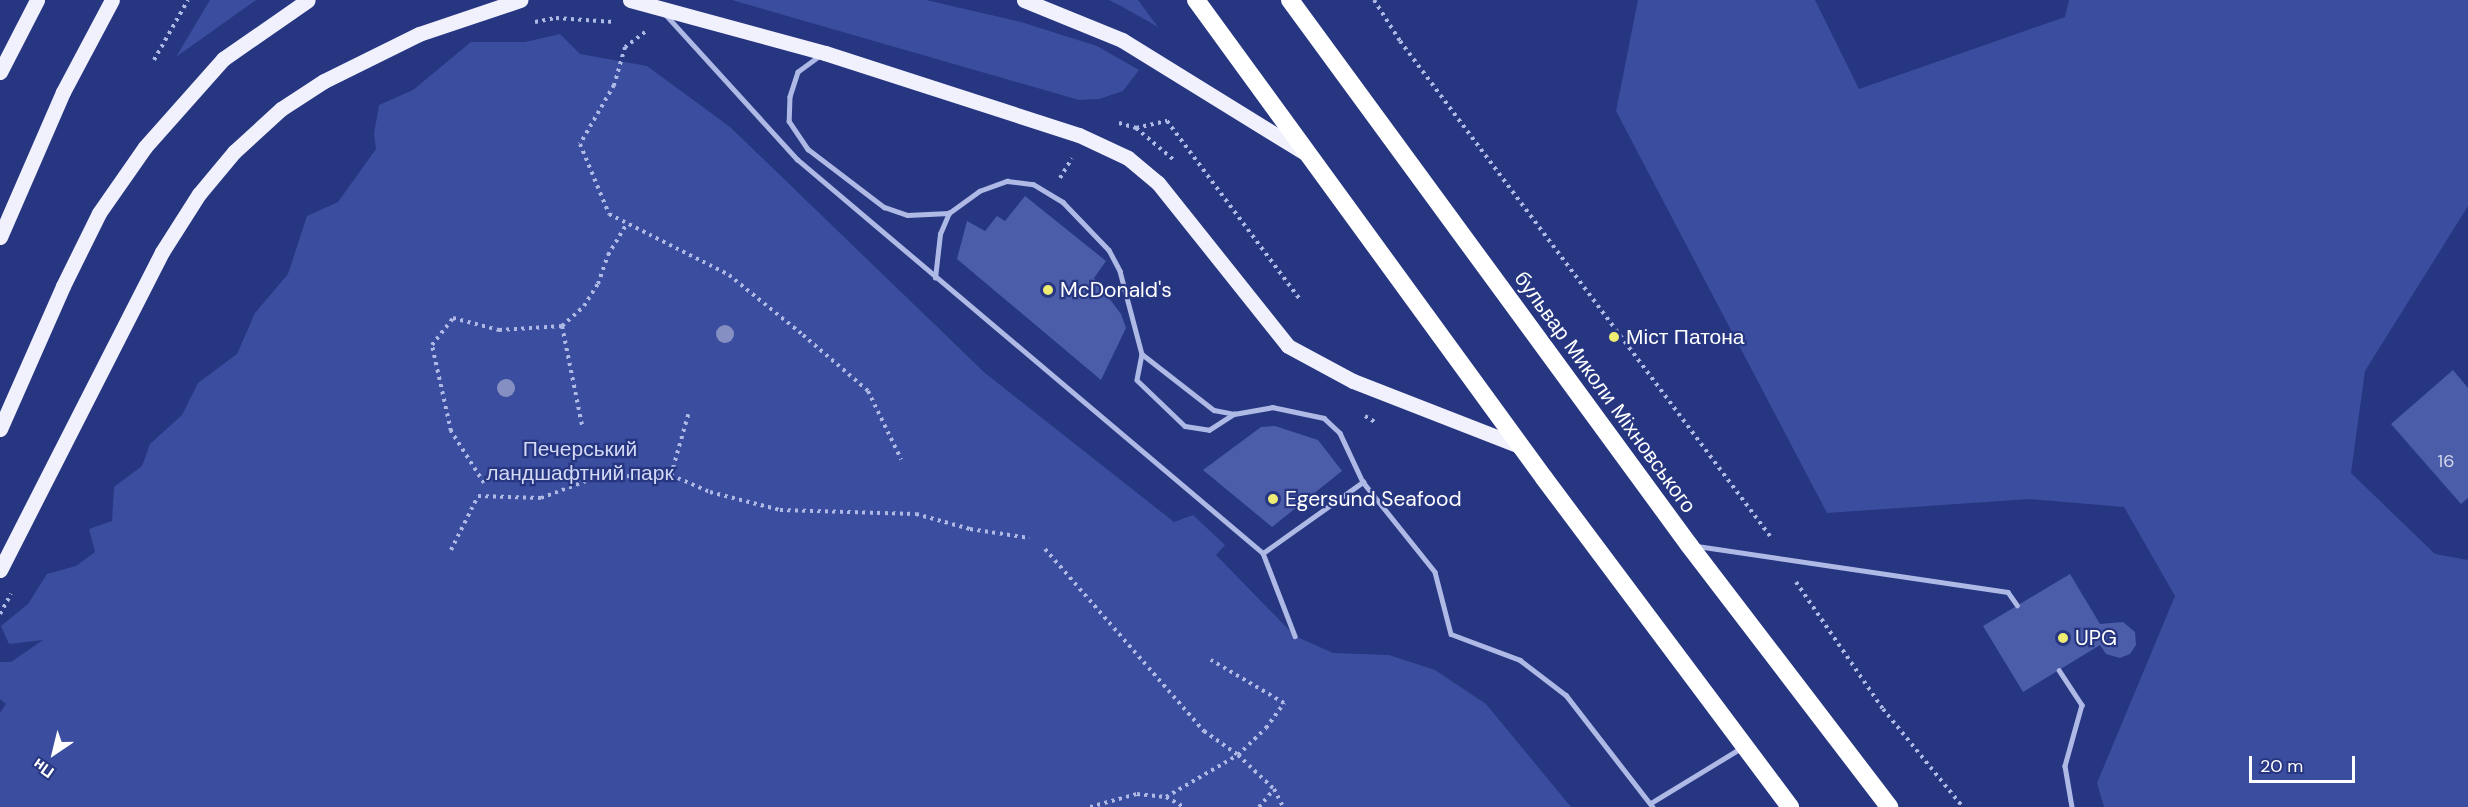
<!DOCTYPE html>
<html>
<head>
<meta charset="utf-8">
<style>
  body { margin:0 }
  #map { position:relative; width:2468px; height:807px; overflow:hidden; background:#273681; font-family:"DM Sans",sans-serif }
  div>[style] { position:absolute }
  [style*='--x'] { left:calc(var(--x)*1px); top:calc(var(--y)*1px); width:calc(var(--w)*1px); rotate:calc(var(--a)*1deg) }
  .green>* { inset:0; background:#3b4d9f }
  .building>* { inset:0; background:#4b5ca8 }
  .path>* { height:4px; margin-top:-2px; transform-origin:0; background:repeating-linear-gradient(90deg,#afb9e6 0 3px,transparent 0 7.5px) }
  .lane>* { height:4.5px; margin:-2.25px; padding:0 2.25px; transform-origin:2.25px; border-radius:2.25px; background:#afb9e6 }
  .primary>* { height:15px; margin:-7.5px; padding:0 7.5px; transform-origin:7.5px; border-radius:7.5px; background:#f0f1fd }
  .highway>* { height:18px; margin:-9px; padding:0 9px; transform-origin:9px; border-radius:9px; background:#fff }
  .trees>* { width:18px; height:18px; margin:-9px; border-radius:50%; background:#858fc1 }
  .dots>* { width:16px; height:16px; translate:-50% -50%; box-sizing:border-box; border:3px solid #273681; border-radius:50% }
  span { translate:-50% -50%; white-space:nowrap; text-align:center; line-height:1.15; -webkit-text-stroke:4.5px #273681; paint-order:stroke }
  .number-label { font-size:18px; color:#d2d6e9 }
  .number-label span { -webkit-text-stroke-width:0 }
  .poi-label { font-size:21px; color:#fff }
  .left { translate:0 -50%; text-align:left }
  .street-label { font-size:21px; color:#fff }
  .park-label { font-size:21px; color:#d2d8f5 }
  .north { position:absolute; left:24px; top:723px; width:60px; height:60px; -webkit-text-stroke:4px #273681; paint-order:stroke; rotate:215deg; font-size:16px; font-weight:700; line-height:24px; text-align:center; color:#fff }
  .north::after { content:''; display:block; margin:auto; width:21px; height:27px; background:#fff; clip-path:polygon(50% 0,100% 100%,50% 72%,0 100%) }
  .scale { position:absolute; left:2249px; top:756px; width:106px; height:27px; box-sizing:border-box; border:3px solid #fff; border-top:0; padding-left:8px; font-size:18px; line-height:21px; white-space:nowrap; color:#fff; -webkit-text-stroke:4px #273681; paint-order:stroke }
</style>
</head>
<body>
<div id="map">
  <div class="green">
    <div style="clip-path:polygon(210px 0,256px 0,176px 57px)"></div>
    <div style="clip-path:polygon(732px 0,926px 0,1021px 22px,1097px 46px,1139px 70px,1123px 91px,1099px 99px,1079px 100px)"></div>
    <div style="clip-path:polygon(1109px 0,1138px 0,1158px 27px,1121px 6px)"></div>
    <div style="clip-path:polygon(1638px 0,1815px 0,1859px 89px,2065px 17px,2069px 0,2468px 0,2468px 206px,2365px 371px,2351px 473px,2435px 554px,2468px 560px,2468px 807px,2104px 807px,2097px 783px,2175px 596px,2124px 507px,2029px 499px,1827px 513px,1616px 111px)"></div>
    <div style="clip-path:polygon(560px 34px,580px 54px,647px 66px,730px 127px,985px 373px,1174px 522px,1193px 515px,1225px 545px,1216px 555px,1295px 636px,1333px 653px,1389px 655px,1435px 670px,1486px 704px,1571px 807px,0 807px,0 713px,6px 704px,0 699px,0 662px,11px 662px,43px 640px,9px 644px,1px 626px,28px 604px,47px 574px,76px 566px,95px 552px,89px 529px,112px 521px,114px 487px,142px 466px,150px 444px,182px 415px,198px 383px,237px 354px,255px 313px,288px 274px,307px 216px,338px 202px,376px 149px,374px 134px,379px 105px,413px 90px,471px 42px,525px 42px)"></div>
  </div>
  <div class="building">
    <div style="clip-path:polygon(1025px 196px,1106px 261px,1094px 278px,1121px 314px,1126px 328px,1101px 380px,957px 259px,967px 221px,985px 231px,997px 216px,1005px 221px)"></div>
    <div style="clip-path:polygon(2453px 370px,2468px 388px,2468px 498px,2461px 504px,2391px 424px)"></div>
    <div style="clip-path:polygon(1275px 426px,1318px 440px,1342px 471px,1272px 527px,1203px 470px,1261px 427px)"></div>
    <div style="clip-path:polygon(2070px 574px,2100px 624px,2123px 622px,2135px 632px,2136px 645px,2130px 654px,2120px 658px,2106px 654px,2100px 645px,2023px 692px,1983px 626px)"></div>
  </div>
  <div class="path">
    <div style="--x:1374;--y:0;--w:49;--a:57.6"></div>
    <div style="--x:1400;--y:41;--w:618;--a:53.22"></div>
    <div style="--x:535;--y:22;--w:21;--a:-11"></div>
    <div style="--x:556;--y:18;--w:58;--a:3.9"></div>
    <div style="--x:645;--y:32;--w:25;--a:143"></div>
    <div style="--x:625;--y:47;--w:40;--a:106"></div>
    <div style="--x:614;--y:85;--w:68;--a:120"></div>
    <div style="--x:580;--y:144;--w:76;--a:67.5"></div>
    <div style="--x:609;--y:214;--w:135;--a:26.9"></div>
    <div style="--x:729;--y:275;--w:95;--a:39"></div>
    <div style="--x:803;--y:335;--w:86;--a:40.7"></div>
    <div style="--x:868;--y:391;--w:76;--a:64.1"></div>
    <div style="--x:154;--y:60;--w:69;--a:-60.5"></div>
    <div style="--x:1119;--y:123;--w:18;--a:16"></div>
    <div style="--x:1136;--y:128;--w:50;--a:40.1"></div>
    <div style="--x:1136;--y:128;--w:32;--a:-13"></div>
    <div style="--x:1167;--y:121;--w:221;--a:53.3"></div>
    <div style="--x:1060;--y:178;--w:23;--a:-59"></div>
    <div style="--x:562;--y:326;--w:101;--a:78.6"></div>
    <div style="--x:1365;--y:416;--w:12;--a:31"></div>
    <div style="--x:671;--y:475;--w:66;--a:-74.1"></div>
    <div style="--x:484;--y:483;--w:62;--a:-122.4"></div>
    <div style="--x:451;--y:431;--w:88;--a:-102.5"></div>
    <div style="--x:432;--y:345;--w:34;--a:-52"></div>
    <div style="--x:453;--y:318;--w:48;--a:14.6"></div>
    <div style="--x:499;--y:330;--w:63;--a:-3.6"></div>
    <div style="--x:562;--y:326;--w:30;--a:-42"></div>
    <div style="--x:584;--y:306;--w:26;--a:-58"></div>
    <div style="--x:598;--y:284;--w:31;--a:-71"></div>
    <div style="--x:608;--y:255;--w:35;--a:-59"></div>
    <div style="--x:1045;--y:549;--w:242;--a:48.9"></div>
    <div style="--x:1204;--y:731;--w:42;--a:35.2"></div>
    <div style="--x:1238;--y:755;--w:50;--a:43.4"></div>
    <div style="--x:1274;--y:789;--w:20;--a:63"></div>
    <div style="--x:451;--y:550;--w:60;--a:-63.4"></div>
    <div style="--x:478;--y:496;--w:63;--a:1.8"></div>
    <div style="--x:541;--y:498;--w:60;--a:-20.6"></div>
    <div style="--x:597;--y:477;--w:74;--a:-1.5"></div>
    <div style="--x:671;--y:475;--w:43;--a:23.6"></div>
    <div style="--x:710;--y:492;--w:72;--a:14.4"></div>
    <div style="--x:780;--y:510;--w:136;--a:1.7"></div>
    <div style="--x:916;--y:514;--w:56;--a:15.5"></div>
    <div style="--x:970;--y:529;--w:60;--a:8.7"></div>
    <div style="--x:1796;--y:582;--w:154;--a:55.6"></div>
    <div style="--x:1883;--y:709;--w:127;--a:50.8"></div>
    <div style="--x:0;--y:614;--w:23;--a:-61"></div>
    <div style="--x:1166;--y:797;--w:83;--a:-30.3"></div>
    <div style="--x:1238;--y:755;--w:39;--a:-44"></div>
    <div style="--x:1266;--y:728;--w:31;--a:-54"></div>
    <div style="--x:1284;--y:703;--w:85;--a:-149.5"></div>
    <div style="--x:1090;--y:807;--w:49;--a:-15.5"></div>
    <div style="--x:1137;--y:794;--w:29;--a:6"></div>
    <div style="--x:1166;--y:797;--w:21;--a:29"></div>
    <div style="--x:1259;--y:807;--w:23;--a:-50"></div>
  </div>
  <div class="lane">
    <div style="--x:666;--y:15;--w:195;--a:47.7"></div>
    <div style="--x:797;--y:159;--w:610;--a:40.21"></div>
    <div style="--x:1263;--y:553;--w:89;--a:68.9"></div>
    <div style="--x:820;--y:56;--w:27;--a:144"></div>
    <div style="--x:798;--y:72;--w:26;--a:108"></div>
    <div style="--x:790;--y:97;--w:24;--a:92"></div>
    <div style="--x:789;--y:121;--w:34;--a:56"></div>
    <div style="--x:808;--y:149;--w:96;--a:37.3"></div>
    <div style="--x:884;--y:207;--w:24;--a:19"></div>
    <div style="--x:907;--y:215;--w:42;--a:-2.7"></div>
    <div style="--x:935;--y:278;--w:44;--a:-83.5"></div>
    <div style="--x:940;--y:234;--w:23;--a:-67"></div>
    <div style="--x:949;--y:213;--w:37;--a:-36"></div>
    <div style="--x:979;--y:191;--w:30;--a:-20"></div>
    <div style="--x:1007;--y:181;--w:26;--a:7"></div>
    <div style="--x:1033;--y:184;--w:35;--a:31"></div>
    <div style="--x:1063;--y:202;--w:66;--a:46.2"></div>
    <div style="--x:1109;--y:250;--w:24;--a:62"></div>
    <div style="--x:1120;--y:271;--w:86;--a:75.2"></div>
    <div style="--x:1142;--y:354;--w:91;--a:37.9"></div>
    <div style="--x:1214;--y:410;--w:20;--a:11"></div>
    <div style="--x:1234;--y:414;--w:39;--a:-10"></div>
    <div style="--x:1272;--y:407;--w:53;--a:11.9"></div>
    <div style="--x:1324;--y:418;--w:22;--a:43"></div>
    <div style="--x:1340;--y:433;--w:54;--a:64.9"></div>
    <div style="--x:1363;--y:482;--w:115;--a:51.3"></div>
    <div style="--x:1435;--y:572;--w:64;--a:75.5"></div>
    <div style="--x:1451;--y:634;--w:74;--a:20.6"></div>
    <div style="--x:1520;--y:660;--w:58;--a:37.3"></div>
    <div style="--x:1566;--y:695;--w:142;--a:52.2"></div>
    <div style="--x:1142;--y:354;--w:26;--a:101"></div>
    <div style="--x:1137;--y:380;--w:66;--a:43.8"></div>
    <div style="--x:1185;--y:426;--w:24;--a:9"></div>
    <div style="--x:1209;--y:430;--w:30;--a:-33"></div>
    <div style="--x:1697;--y:546;--w:314;--a:8.4"></div>
    <div style="--x:2008;--y:592;--w:16;--a:55"></div>
    <div style="--x:1263;--y:553;--w:123;--a:-35.4"></div>
    <div style="--x:2059;--y:670;--w:42;--a:56.7"></div>
    <div style="--x:2082;--y:705;--w:63;--a:105.6"></div>
    <div style="--x:2065;--y:766;--w:42;--a:80.3"></div>
    <div style="--x:1651;--y:803;--w:105;--a:-31.4"></div>
  </div>
  <div class="primary">
    <div style="--x:630;--y:0;--w:202;--a:15.2"></div>
    <div style="--x:825;--y:53;--w:267;--a:17.9"></div>
    <div style="--x:1079;--y:135;--w:54;--a:25.1"></div>
    <div style="--x:1128;--y:158;--w:39;--a:40"></div>
    <div style="--x:1158;--y:183;--w:208;--a:51.4"></div>
    <div style="--x:1288;--y:346;--w:74;--a:28.3"></div>
    <div style="--x:1353;--y:381;--w:179;--a:21.3"></div>
    <div style="--x:1024;--y:0;--w:106;--a:22.2"></div>
    <div style="--x:1122;--y:40;--w:215;--a:31.7"></div>
    <div style="--x:0;--y:72;--w:81;--a:-62.8"></div>
    <div style="--x:0;--y:237;--w:158;--a:-66.5"></div>
    <div style="--x:63;--y:92;--w:104;--a:-62"></div>
    <div style="--x:0;--y:429;--w:156;--a:-66.2"></div>
    <div style="--x:63;--y:286;--w:81;--a:-63.7"></div>
    <div style="--x:99;--y:213;--w:80;--a:-55.1"></div>
    <div style="--x:145;--y:147;--w:118;--a:-48.4"></div>
    <div style="--x:223;--y:59;--w:103;--a:-34.8"></div>
    <div style="--x:0;--y:570;--w:357;--a:-63"></div>
    <div style="--x:162;--y:252;--w:69;--a:-57.5"></div>
    <div style="--x:199;--y:194;--w:55;--a:-50.2"></div>
    <div style="--x:234;--y:152;--w:64;--a:-42.5"></div>
    <div style="--x:281;--y:109;--w:51;--a:-33.1"></div>
    <div style="--x:324;--y:81;--w:106;--a:-26.3"></div>
    <div style="--x:419;--y:34;--w:107;--a:-18.6"></div>
  </div>
  <div class="highway">
    <div style="--x:1196;--y:0;--w:591;--a:53.94"></div>
    <div style="--x:1544;--y:478;--w:411;--a:53.2"></div>
    <div style="--x:1290;--y:0;--w:675;--a:53.79"></div>
    <div style="--x:1689;--y:545;--w:330;--a:52.6"></div>
  </div>
  <div class="trees">
    <div style="left:725px;top:334px"></div>
    <div style="left:506px;top:388px"></div>
  </div>
  <div class="dots">
    <div style="left:1048px;top:290px;background:#efec74"></div>
    <div style="left:1614px;top:337px;background:#efec74"></div>
    <div style="left:1273px;top:499px;background:#efec74"></div>
    <div style="left:2063px;top:638px;background:#efec74"></div>
  </div>
  <div class="number-label">
    <span style="left:2446px;top:461px">16</span>
  </div>
  <div class="poi-label">
    <span class="left" style="left:1060px;top:290px">McDonald's</span>
    <span class="left" style="left:1626px;top:337px">Міст Патона</span>
    <span class="left" style="left:1285px;top:499px">Egersund Seafood</span>
    <span class="left" style="left:2075px;top:638px">UPG</span>
  </div>
  <div class="street-label">
    <span style="left:1605px;top:392px;rotate:54deg">бульвар Миколи Міхновського</span>
  </div>
  <div class="park-label">
    <span style="left:580px;top:461px">Печерський<br>ландшафтний парк</span>
  </div>
  <div class="north">Пн</div>
  <div class="scale">20 m</div>
</div>
</body>
</html>
